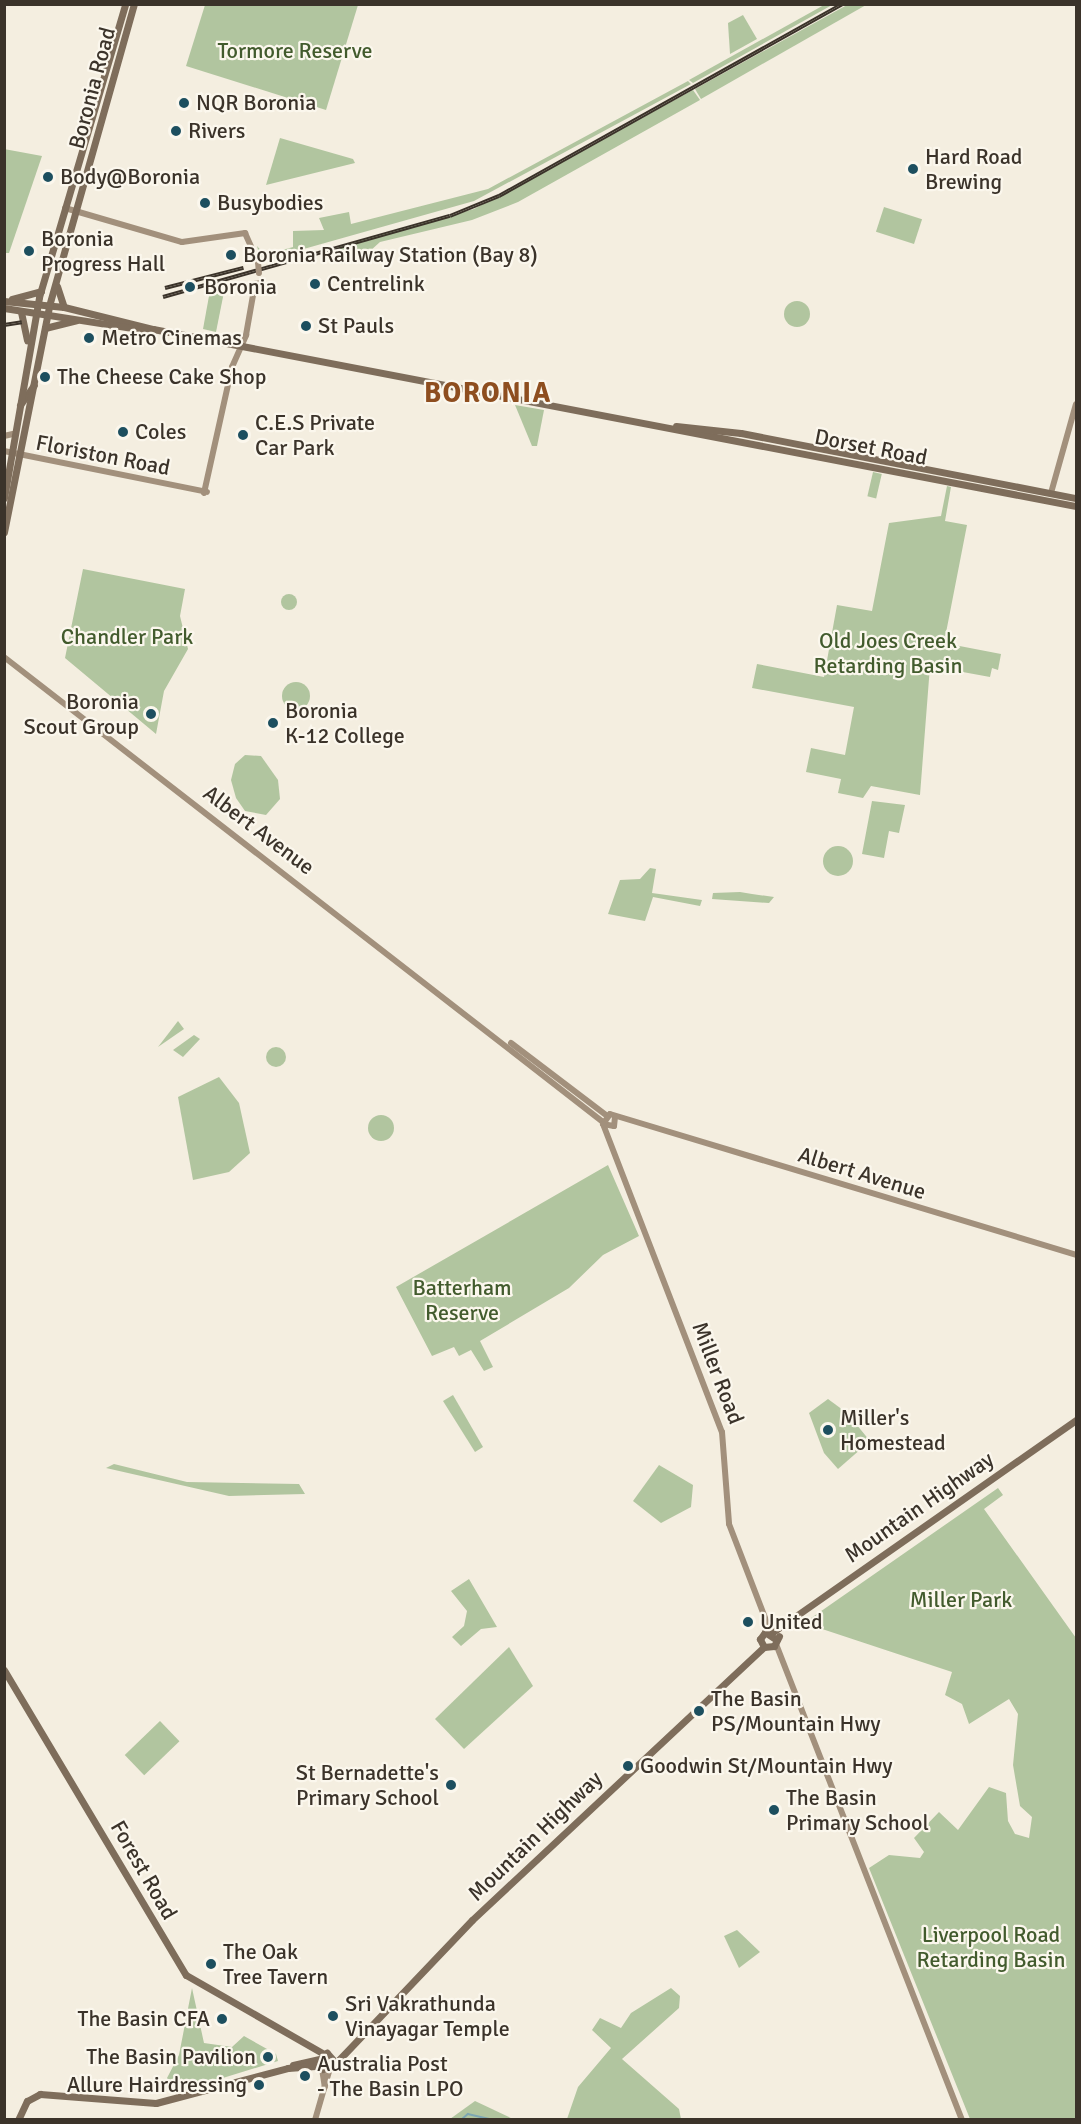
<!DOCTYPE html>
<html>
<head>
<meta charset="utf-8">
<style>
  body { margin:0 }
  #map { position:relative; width:1081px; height:2124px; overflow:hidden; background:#f4eee0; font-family:Signika,sans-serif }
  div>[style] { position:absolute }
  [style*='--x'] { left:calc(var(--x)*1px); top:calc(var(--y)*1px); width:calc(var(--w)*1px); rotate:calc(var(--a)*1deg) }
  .green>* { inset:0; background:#b1c59f; transform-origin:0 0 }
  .round { border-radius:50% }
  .stream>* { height:1.5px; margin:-0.75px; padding:0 0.75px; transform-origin:0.75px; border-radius:0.75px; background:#7da7b3 }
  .secondary>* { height:6px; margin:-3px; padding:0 3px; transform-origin:3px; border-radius:3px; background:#a2907c }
  .primary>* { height:7px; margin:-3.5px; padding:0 3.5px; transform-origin:3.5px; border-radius:3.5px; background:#7e6d5b }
  .rail>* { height:4px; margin-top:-2px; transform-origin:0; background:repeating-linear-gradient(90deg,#fbf7ed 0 4.5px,#3b332a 0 9px); box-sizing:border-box; border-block:2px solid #3b332a }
  .secondary-bridge>* { height:6px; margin:-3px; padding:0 3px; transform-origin:3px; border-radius:3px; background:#a2907c }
  .dots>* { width:16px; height:16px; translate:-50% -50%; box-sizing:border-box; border:3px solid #fbf7ed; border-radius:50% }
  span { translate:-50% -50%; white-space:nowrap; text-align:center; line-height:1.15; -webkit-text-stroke:4.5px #fbf7ed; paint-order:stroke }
  .park-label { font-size:22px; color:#425b2d }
  .street-label { font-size:22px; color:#3b332a }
  .poi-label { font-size:22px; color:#3b332a }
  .left { translate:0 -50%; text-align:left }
  .right { translate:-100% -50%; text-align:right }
  .district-label { font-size:28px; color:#8e4e1f; font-weight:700; letter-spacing:1.5px }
  .frame { position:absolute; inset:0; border:6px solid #3b332a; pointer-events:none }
</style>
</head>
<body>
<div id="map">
  <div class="green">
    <div style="clip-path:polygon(205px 5px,358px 5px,326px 110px,186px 66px)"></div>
    <div style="clip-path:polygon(824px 5px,832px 5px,693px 83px,689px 80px)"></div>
    <div style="clip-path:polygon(847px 5px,866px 5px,701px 99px,695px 89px)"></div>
    <div style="clip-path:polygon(743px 15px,757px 39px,730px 54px,728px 23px)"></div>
    <div style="clip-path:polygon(688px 81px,691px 84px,474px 201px,261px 261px,257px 246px,265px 255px,293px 247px,293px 231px,324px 230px,319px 218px,349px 212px,351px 224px,488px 189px)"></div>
    <div style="clip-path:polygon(693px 90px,700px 100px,518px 202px,472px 220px,380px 242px,359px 261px,342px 264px,337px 247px,474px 209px)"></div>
    <div style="clip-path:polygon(280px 138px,353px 159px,355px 163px,266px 185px)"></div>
    <div style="clip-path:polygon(4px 149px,42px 156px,9px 253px,4px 253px)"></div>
    <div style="left:884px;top:207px;width:40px;height:26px;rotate:18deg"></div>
    <div style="clip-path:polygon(224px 292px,216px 332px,203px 329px,209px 296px)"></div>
    <div class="round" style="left:784px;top:301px;width:26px;height:26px"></div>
    <div style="clip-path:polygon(515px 405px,544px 410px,537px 446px,532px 446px)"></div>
    <div style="left:873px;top:472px;width:9px;height:25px;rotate:13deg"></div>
    <div style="clip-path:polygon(947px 486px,951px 487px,945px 521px,967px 525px,944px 643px,1001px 654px,998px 670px,992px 668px,990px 677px,930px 666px,920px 795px,871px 786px,863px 798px,838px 793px,841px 779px,806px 772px,811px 748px,845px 755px,854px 707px,752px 688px,757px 664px,824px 677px,837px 605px,872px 611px,889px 523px,941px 516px)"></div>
    <div style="clip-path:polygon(83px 569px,185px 589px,180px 616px,188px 649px,164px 691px,156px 734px,65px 658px)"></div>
    <div class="round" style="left:281px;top:594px;width:16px;height:16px"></div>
    <div class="round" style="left:282px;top:682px;width:28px;height:28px"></div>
    <div style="clip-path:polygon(245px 755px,261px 756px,278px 780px,280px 799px,266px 815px,245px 811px,236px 798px,231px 780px,235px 764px)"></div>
    <div style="clip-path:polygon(872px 801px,905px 805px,899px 833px,889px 831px,884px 858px,862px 854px)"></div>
    <div class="round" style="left:823px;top:846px;width:30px;height:30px"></div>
    <div style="clip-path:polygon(650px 868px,656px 869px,652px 893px,702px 900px,700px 906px,653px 897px,645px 921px,608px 914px,620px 880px,640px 879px)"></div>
    <div style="clip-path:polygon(740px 892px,752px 894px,774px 897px,769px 903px,712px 899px,713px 893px)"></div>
    <div style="clip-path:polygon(178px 1021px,184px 1029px,158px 1047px)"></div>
    <div style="clip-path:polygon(194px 1035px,200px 1039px,183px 1057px,173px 1050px)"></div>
    <div class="round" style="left:266px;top:1047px;width:20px;height:20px"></div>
    <div style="clip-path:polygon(219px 1077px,239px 1103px,250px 1153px,229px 1172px,193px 1180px,178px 1097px)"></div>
    <div class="round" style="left:368px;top:1115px;width:26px;height:26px"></div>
    <div style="clip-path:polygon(608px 1165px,639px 1236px,603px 1255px,569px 1288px,480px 1341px,493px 1367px,484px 1371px,471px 1350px,459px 1356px,454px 1347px,432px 1356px,396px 1287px)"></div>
    <div style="clip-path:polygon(453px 1395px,483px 1447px,475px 1452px,443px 1401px)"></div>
    <div style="clip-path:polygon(828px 1399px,847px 1413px,870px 1441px,838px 1469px,824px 1453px,809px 1413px)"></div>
    <div style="clip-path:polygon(114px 1464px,187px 1482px,299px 1484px,305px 1494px,229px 1496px,106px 1468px)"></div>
    <div style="clip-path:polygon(659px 1465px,693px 1485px,691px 1507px,661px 1523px,633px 1501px)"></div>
    <div style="clip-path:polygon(998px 1488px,1003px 1495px,984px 1509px,1076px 1638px,1076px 2119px,970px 2119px,869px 1868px,889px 1855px,920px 1858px,924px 1852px,914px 1838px,939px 1812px,958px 1830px,989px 1787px,1006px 1793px,1008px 1821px,1015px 1834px,1029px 1838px,1032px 1817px,1020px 1806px,1013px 1765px,1018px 1714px,1009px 1699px,969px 1724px,962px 1704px,945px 1695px,952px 1672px,804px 1623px)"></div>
    <div style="clip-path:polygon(469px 1579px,497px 1627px,481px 1629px,461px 1646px,452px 1637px,464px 1626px,467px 1611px,451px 1591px)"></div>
    <div style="clip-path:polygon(509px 1647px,533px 1686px,464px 1749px,435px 1719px)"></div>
    <div style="left:160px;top:1721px;width:28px;height:49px;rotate:46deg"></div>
    <div style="clip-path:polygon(737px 1930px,760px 1952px,739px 1968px,724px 1936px)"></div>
    <div style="clip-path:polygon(192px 1988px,204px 2043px,232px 2047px,244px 2036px,276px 2054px,278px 2061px,171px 2094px,167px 2078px,179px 2055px)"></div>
    <div style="clip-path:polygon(671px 1988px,680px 1996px,679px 2008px,622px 2059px,679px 2109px,681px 2119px,567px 2119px,578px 2087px,611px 2048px,592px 2030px,600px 2018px,621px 2028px,631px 2013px)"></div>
    <div style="clip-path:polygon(475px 2101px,513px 2119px,450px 2119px)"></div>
  </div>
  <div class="stream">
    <div style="--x:461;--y:2120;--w:9;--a:-41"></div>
    <div style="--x:468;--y:2114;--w:26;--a:13"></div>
  </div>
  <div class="secondary">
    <div style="--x:65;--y:208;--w:122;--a:16.2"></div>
    <div style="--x:182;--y:242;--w:64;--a:-8.1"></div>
    <div style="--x:245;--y:233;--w:32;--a:66"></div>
    <div style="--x:4;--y:436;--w:9;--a:-13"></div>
    <div style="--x:4;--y:451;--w:207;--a:11.4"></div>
    <div style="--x:204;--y:493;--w:129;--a:-77.5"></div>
    <div style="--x:232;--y:367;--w:35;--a:-66"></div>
    <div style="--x:246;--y:335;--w:52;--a:-80"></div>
    <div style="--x:255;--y:284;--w:6;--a:-9"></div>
    <div style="--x:261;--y:283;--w:8;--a:130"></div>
    <div style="--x:1051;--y:493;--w:92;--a:-74.3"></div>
    <div style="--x:4;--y:657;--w:758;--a:37.82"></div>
    <div style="--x:511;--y:1043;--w:119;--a:37.2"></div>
    <div style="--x:615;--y:1117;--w:9;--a:96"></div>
    <div style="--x:614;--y:1126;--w:11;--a:-170"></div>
    <div style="--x:603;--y:1124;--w:12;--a:-55"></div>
    <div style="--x:610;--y:1114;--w:487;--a:16.8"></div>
    <div style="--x:603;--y:1124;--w:330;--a:68.9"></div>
    <div style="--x:722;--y:1432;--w:92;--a:85.6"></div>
    <div style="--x:729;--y:1524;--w:115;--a:69"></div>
    <div style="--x:776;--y:1644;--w:511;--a:68.66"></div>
    <div style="--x:322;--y:2069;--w:18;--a:81"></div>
    <div style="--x:315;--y:2120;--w:54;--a:-73.9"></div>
  </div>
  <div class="primary">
    <div style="--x:57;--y:286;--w:22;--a:72"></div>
    <div style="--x:12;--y:299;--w:30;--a:-15"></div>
    <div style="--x:4;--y:301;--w:60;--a:5.7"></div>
    <div style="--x:64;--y:307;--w:92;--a:13.9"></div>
    <div style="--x:153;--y:329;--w:940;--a:10.86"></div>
    <div style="--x:4;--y:308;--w:143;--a:8.9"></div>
    <div style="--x:21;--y:312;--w:29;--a:78"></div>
    <div style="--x:45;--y:328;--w:32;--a:-14"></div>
    <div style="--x:20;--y:405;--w:24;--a:-55"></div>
    <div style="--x:676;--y:426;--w:65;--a:6.1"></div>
    <div style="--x:741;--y:433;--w:341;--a:11"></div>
    <div style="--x:4;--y:498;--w:204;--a:-80.1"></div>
    <div style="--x:39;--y:297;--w:305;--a:-73.6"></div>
    <div style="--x:4;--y:532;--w:230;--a:-78.7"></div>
    <div style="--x:49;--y:306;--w:314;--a:-74.3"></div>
    <div style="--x:773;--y:1632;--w:370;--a:-35"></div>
    <div style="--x:764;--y:1647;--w:9;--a:-117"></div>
    <div style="--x:760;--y:1639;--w:9;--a:-54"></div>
    <div style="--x:765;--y:1632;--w:14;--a:34"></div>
    <div style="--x:764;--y:1647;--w:10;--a:-6"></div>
    <div style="--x:774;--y:1646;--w:11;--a:-63"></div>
    <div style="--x:4;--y:1670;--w:355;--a:59.2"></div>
    <div style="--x:186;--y:1975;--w:159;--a:29.8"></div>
    <div style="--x:334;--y:2061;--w:11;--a:-131"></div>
    <div style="--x:327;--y:2053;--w:12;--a:138"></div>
    <div style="--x:318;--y:2061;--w:9;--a:63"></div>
    <div style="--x:322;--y:2069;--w:10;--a:-11"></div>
    <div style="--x:332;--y:2067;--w:203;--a:-46.4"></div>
    <div style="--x:472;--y:1920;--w:400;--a:-43.1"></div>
    <div style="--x:293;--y:2065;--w:26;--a:-13"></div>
    <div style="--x:18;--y:2120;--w:21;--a:-65"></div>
    <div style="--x:27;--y:2101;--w:15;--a:-28"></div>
    <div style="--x:40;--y:2094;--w:116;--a:4.4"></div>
    <div style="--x:156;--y:2103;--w:137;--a:-14.9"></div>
    <div style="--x:288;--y:2068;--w:31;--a:-4"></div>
  </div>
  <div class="rail">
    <div style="--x:165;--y:288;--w:81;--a:-14.4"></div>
    <div style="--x:163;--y:297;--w:298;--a:-15.8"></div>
    <div style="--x:450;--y:216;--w:53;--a:-22.2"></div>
    <div style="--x:499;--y:196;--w:394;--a:-29.2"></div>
    <div style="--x:4;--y:325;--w:18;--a:-9"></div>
  </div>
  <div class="secondary-bridge">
    <div style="--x:258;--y:262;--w:11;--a:85"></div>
  </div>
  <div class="dots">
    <div style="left:184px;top:103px;background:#1d4f5f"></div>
    <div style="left:176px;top:131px;background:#1d4f5f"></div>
    <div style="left:913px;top:169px;background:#1d4f5f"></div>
    <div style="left:48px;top:177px;background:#1d4f5f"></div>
    <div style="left:205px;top:203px;background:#1d4f5f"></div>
    <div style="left:29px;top:251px;background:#1d4f5f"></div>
    <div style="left:231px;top:255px;background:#1d4f5f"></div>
    <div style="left:315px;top:284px;background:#1d4f5f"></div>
    <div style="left:190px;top:287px;background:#1d4f5f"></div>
    <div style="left:306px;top:326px;background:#1d4f5f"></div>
    <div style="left:89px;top:338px;background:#1d4f5f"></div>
    <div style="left:45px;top:377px;background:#1d4f5f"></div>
    <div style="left:123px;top:432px;background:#1d4f5f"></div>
    <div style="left:243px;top:435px;background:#1d4f5f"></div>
    <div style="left:151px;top:714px;background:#1d4f5f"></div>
    <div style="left:273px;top:723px;background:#1d4f5f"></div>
    <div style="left:828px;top:1430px;background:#1d4f5f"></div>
    <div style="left:748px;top:1622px;background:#1d4f5f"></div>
    <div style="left:699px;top:1711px;background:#1d4f5f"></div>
    <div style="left:628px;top:1766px;background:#1d4f5f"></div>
    <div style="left:451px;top:1785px;background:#1d4f5f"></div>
    <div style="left:774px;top:1810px;background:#1d4f5f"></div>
    <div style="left:211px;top:1964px;background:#1d4f5f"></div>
    <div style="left:333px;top:2016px;background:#1d4f5f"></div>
    <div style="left:222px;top:2019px;background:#1d4f5f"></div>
    <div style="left:268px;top:2057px;background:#1d4f5f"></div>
    <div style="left:305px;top:2076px;background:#1d4f5f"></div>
    <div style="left:259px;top:2085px;background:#1d4f5f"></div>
  </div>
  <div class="park-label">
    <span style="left:295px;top:51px">Tormore Reserve</span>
    <span style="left:127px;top:637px">Chandler Park</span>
    <span style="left:888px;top:653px">Old Joes Creek<br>Retarding Basin</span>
    <span style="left:462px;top:1300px">Batterham<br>Reserve</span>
    <span style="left:961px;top:1600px">Miller Park</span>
    <span style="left:991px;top:1947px">Liverpool Road<br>Retarding Basin</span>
  </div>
  <div class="street-label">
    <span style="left:92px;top:88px;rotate:-75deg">Boronia Road</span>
    <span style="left:871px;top:447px;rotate:11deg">Dorset Road</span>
    <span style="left:103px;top:455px;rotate:11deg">Floriston Road</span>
    <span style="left:259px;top:830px;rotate:37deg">Albert Avenue</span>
    <span style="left:862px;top:1173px;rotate:17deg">Albert Avenue</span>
    <span style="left:718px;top:1373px;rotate:69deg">Miller Road</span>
    <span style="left:919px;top:1507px;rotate:-35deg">Mountain Highway</span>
    <span style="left:535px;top:1836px;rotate:-44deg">Mountain Highway</span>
    <span style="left:144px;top:1870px;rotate:60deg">Forest Road</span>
  </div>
  <div class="poi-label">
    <span class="left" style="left:196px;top:103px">NQR Boronia</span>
    <span class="left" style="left:188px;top:131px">Rivers</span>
    <span class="left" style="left:925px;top:169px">Hard Road<br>Brewing</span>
    <span class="left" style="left:60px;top:177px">Body@Boronia</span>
    <span class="left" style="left:217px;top:203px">Busybodies</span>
    <span class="left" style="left:41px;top:251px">Boronia<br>Progress Hall</span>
    <span class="left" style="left:243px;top:255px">Boronia Railway Station (Bay 8)</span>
    <span class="left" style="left:327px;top:284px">Centrelink</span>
    <span class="left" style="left:204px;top:287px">Boronia</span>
    <span class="left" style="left:318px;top:326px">St Pauls</span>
    <span class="left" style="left:101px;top:338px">Metro Cinemas</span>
    <span class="left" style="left:57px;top:377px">The Cheese Cake Shop</span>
    <span class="left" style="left:255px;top:435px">C.E.S Private<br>Car Park</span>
    <span class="left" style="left:135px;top:432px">Coles</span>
    <span class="right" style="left:139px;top:714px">Boronia<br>Scout Group</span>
    <span class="left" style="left:285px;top:723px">Boronia<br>K-12 College</span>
    <span class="left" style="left:840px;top:1430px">Miller's<br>Homestead</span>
    <span class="left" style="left:760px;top:1622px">United</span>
    <span class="left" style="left:711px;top:1711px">The Basin<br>PS/Mountain Hwy</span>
    <span class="left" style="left:640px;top:1766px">Goodwin St/Mountain Hwy</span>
    <span class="right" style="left:439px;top:1785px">St Bernadette's<br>Primary School</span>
    <span class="left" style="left:786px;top:1810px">The Basin<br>Primary School</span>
    <span class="left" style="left:223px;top:1964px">The Oak<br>Tree Tavern</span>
    <span class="left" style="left:345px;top:2016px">Sri Vakrathunda<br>Vinayagar Temple</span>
    <span class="right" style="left:210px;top:2019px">The Basin CFA</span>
    <span class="right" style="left:256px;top:2057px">The Basin Pavilion</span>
    <span class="left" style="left:317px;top:2076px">Australia Post<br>- The Basin LPO</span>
    <span class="right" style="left:247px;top:2085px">Allure Hairdressing</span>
  </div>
  <div class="district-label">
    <span style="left:488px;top:393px">BORONIA</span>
  </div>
  <div class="frame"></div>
</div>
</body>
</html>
